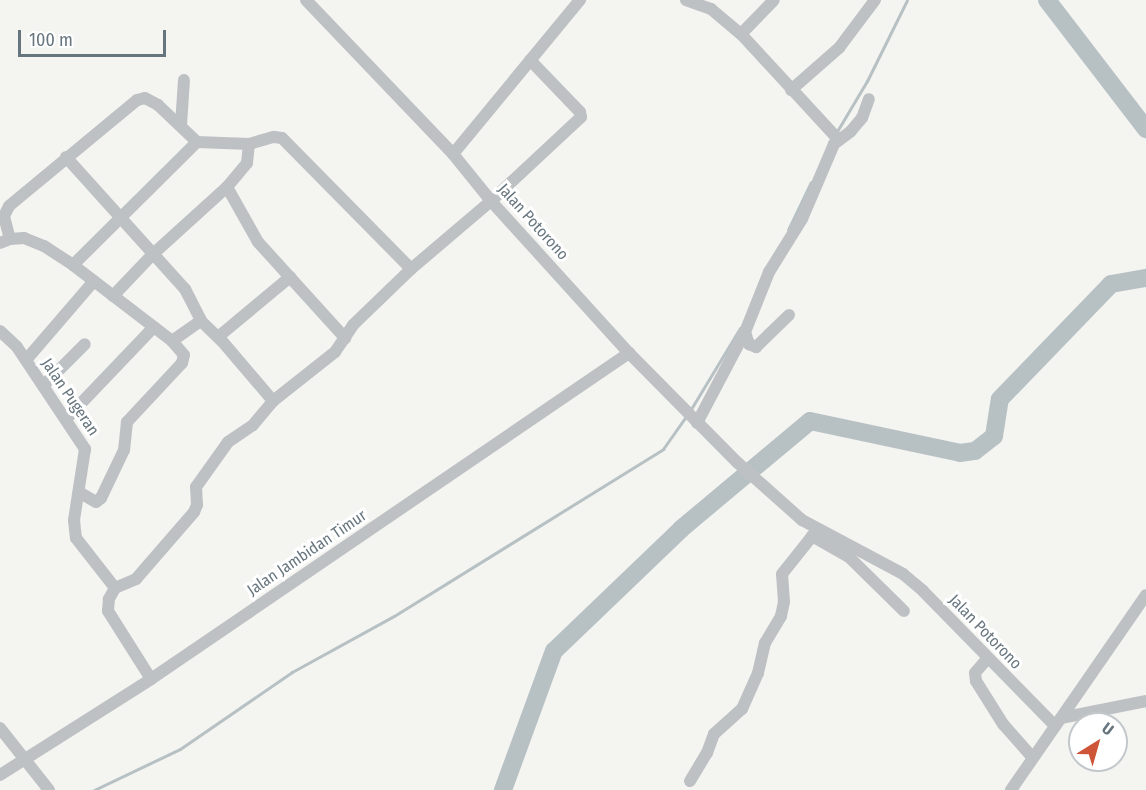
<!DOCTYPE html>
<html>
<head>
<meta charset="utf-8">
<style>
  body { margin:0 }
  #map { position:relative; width:1146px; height:790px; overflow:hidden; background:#f4f4f1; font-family:"Fira Sans Condensed",sans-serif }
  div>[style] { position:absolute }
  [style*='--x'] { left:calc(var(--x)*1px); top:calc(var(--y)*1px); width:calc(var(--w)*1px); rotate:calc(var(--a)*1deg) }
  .stream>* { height:3px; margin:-1.5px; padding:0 1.5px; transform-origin:1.5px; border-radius:1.5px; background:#b7c1c4 }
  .river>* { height:18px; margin:-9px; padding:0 9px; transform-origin:9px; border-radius:9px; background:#b7c1c4 }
  .minor>* { height:12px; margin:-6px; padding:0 6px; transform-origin:6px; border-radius:6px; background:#bec1c4 }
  span { translate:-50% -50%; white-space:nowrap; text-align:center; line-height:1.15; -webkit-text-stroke:6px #fff; paint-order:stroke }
  .street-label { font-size:16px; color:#67757e }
  .north { position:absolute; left:1068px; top:712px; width:60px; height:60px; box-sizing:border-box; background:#fff; border:2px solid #c2c8cb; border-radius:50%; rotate:37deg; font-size:16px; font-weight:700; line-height:24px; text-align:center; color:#67757e }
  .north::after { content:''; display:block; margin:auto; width:21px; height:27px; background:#ce5537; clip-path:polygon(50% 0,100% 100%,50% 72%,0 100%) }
  .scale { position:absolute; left:18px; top:30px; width:148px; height:27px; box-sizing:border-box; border:3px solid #67757e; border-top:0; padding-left:8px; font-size:18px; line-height:21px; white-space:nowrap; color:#67757e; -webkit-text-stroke:4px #fff; paint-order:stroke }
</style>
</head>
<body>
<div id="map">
  <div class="stream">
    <div style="--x:836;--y:133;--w:61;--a:-59.2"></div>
    <div style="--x:867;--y:81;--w:90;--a:-63.7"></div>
    <div style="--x:788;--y:230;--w:53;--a:-64.4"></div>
    <div style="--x:691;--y:409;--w:95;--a:-58.8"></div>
    <div style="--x:94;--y:790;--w:95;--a:-25.5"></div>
    <div style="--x:180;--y:749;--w:136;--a:-34.5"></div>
    <div style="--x:292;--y:672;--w:116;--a:-28.8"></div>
    <div style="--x:394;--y:616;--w:317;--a:-31.8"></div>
    <div style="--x:663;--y:449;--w:42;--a:-54.8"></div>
  </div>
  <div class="river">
    <div style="--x:1047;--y:0;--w:163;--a:52.5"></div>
    <div style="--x:503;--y:790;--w:148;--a:-69.9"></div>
    <div style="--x:554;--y:651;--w:176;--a:-43.8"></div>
    <div style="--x:681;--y:529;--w:168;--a:-39.9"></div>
    <div style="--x:810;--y:421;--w:153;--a:12"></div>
    <div style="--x:960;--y:453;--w:15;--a:-8"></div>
    <div style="--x:975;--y:451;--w:24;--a:-38"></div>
    <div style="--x:994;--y:436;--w:37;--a:-81"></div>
    <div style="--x:1000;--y:399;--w:160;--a:-46"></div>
    <div style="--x:1111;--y:284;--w:36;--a:-10"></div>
  </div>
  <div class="minor">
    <div style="--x:306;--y:0;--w:213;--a:46.3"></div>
    <div style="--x:453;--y:154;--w:60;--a:51"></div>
    <div style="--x:491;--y:201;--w:205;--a:47.8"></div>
    <div style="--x:629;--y:353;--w:155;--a:45.3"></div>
    <div style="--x:738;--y:463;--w:86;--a:41.7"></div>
    <div style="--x:802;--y:520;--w:115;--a:28.1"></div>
    <div style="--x:903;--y:574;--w:26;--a:40"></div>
    <div style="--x:923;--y:591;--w:189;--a:45.6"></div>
    <div style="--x:686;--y:0;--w:27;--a:20"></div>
    <div style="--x:711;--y:9;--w:39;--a:40"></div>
    <div style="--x:741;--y:34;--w:143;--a:47.3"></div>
    <div style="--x:741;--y:34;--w:47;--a:-45.9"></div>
    <div style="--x:791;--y:90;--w:64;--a:-41.2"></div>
    <div style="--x:839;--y:48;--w:60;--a:-53.1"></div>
    <div style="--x:181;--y:125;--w:45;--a:-86.2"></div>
    <div style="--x:453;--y:154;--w:200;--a:-50.5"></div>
    <div style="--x:66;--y:157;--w:178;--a:48"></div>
    <div style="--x:185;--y:289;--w:36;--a:63"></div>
    <div style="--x:201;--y:321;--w:29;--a:44"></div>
    <div style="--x:222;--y:341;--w:79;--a:49.6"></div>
    <div style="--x:227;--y:187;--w:63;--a:60.6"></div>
    <div style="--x:258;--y:242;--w:130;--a:47.8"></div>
    <div style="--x:10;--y:239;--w:24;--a:-105"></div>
    <div style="--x:4;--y:216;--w:11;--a:-63"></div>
    <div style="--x:9;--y:206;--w:166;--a:-39.6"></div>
    <div style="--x:137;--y:100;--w:8;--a:-14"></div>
    <div style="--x:145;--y:98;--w:15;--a:28"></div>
    <div style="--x:158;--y:105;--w:54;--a:43.5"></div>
    <div style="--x:197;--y:142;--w:52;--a:2.2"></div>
    <div style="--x:249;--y:144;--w:26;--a:-16"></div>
    <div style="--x:274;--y:137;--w:8;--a:7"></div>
    <div style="--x:282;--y:138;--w:184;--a:45.4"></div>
    <div style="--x:0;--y:243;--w:11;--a:-22"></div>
    <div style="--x:10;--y:239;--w:14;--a:-4"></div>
    <div style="--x:24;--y:238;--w:22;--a:22"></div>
    <div style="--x:44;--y:246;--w:35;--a:33"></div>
    <div style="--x:73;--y:265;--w:125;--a:37.5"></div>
    <div style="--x:172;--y:341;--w:18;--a:49"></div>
    <div style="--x:184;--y:355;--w:8;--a:104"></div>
    <div style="--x:182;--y:363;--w:81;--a:133"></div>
    <div style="--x:127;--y:422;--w:28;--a:96"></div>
    <div style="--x:124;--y:450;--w:53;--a:115.6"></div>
    <div style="--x:101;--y:498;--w:6;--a:141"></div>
    <div style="--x:96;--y:502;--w:20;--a:-150"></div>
    <div style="--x:73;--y:265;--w:175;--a:-44.8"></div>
    <div style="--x:113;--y:296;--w:57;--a:-46.4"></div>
    <div style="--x:152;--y:255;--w:101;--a:-42.2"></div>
    <div style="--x:227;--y:187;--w:31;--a:-50"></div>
    <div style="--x:247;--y:163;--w:19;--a:-84"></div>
    <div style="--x:0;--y:331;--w:23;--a:43"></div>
    <div style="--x:17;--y:347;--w:123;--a:56.3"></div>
    <div style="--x:85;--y:449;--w:72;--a:98.8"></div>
    <div style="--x:74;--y:520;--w:18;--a:84"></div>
    <div style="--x:76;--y:538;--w:63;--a:52"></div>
    <div style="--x:115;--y:588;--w:13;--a:119"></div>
    <div style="--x:109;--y:599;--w:12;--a:95"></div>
    <div style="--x:108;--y:611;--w:80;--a:57.7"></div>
    <div style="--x:745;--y:332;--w:13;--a:72"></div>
    <div style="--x:749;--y:344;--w:8;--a:23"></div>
    <div style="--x:756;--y:347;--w:46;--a:-44.1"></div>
    <div style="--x:218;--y:337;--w:94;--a:-39.8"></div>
    <div style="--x:172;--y:341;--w:35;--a:-35"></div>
    <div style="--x:26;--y:360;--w:104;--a:-49.3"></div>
    <div style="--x:43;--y:386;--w:59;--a:-45"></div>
    <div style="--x:66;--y:419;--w:127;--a:-46.3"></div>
    <div style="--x:697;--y:423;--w:103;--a:-62.2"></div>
    <div style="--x:745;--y:332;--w:65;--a:-68.2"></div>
    <div style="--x:769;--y:272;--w:62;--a:-58.1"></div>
    <div style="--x:802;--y:219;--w:82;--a:-66.9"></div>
    <div style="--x:834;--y:144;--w:21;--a:-37"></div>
    <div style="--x:851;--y:131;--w:17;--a:-50"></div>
    <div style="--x:862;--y:118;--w:20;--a:-70"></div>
    <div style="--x:812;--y:536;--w:43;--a:29.6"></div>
    <div style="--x:849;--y:557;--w:77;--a:44.5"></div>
    <div style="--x:115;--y:588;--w:23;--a:-23"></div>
    <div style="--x:136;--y:579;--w:89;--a:-49.1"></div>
    <div style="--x:194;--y:512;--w:8;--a:-67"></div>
    <div style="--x:197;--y:505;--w:18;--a:-93"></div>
    <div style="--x:196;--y:487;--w:55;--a:-54.6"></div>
    <div style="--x:228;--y:442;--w:30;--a:-34"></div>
    <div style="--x:253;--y:425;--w:31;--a:-50"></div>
    <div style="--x:273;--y:401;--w:79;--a:-38.3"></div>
    <div style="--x:335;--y:352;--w:32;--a:-56"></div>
    <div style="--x:353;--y:325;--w:81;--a:-44"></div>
    <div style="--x:411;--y:269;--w:105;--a:-40.4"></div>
    <div style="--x:491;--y:201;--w:123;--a:-43"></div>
    <div style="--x:581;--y:117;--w:5;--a:-101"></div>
    <div style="--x:580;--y:112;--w:72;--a:-133.9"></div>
    <div style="--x:987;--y:659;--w:18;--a:131"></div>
    <div style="--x:975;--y:673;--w:8;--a:83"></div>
    <div style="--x:976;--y:681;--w:51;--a:57.9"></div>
    <div style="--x:1003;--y:724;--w:45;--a:48.6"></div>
    <div style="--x:1061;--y:718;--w:87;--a:-11.3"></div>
    <div style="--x:0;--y:728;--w:79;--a:51.7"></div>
    <div style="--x:0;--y:775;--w:179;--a:-32.4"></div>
    <div style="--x:151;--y:679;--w:579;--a:-34.29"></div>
    <div style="--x:690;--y:781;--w:33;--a:-59"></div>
    <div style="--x:707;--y:753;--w:20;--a:-70"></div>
    <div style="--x:714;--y:734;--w:38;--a:-42"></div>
    <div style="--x:742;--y:709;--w:39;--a:-66"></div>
    <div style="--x:758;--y:673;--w:31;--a:-77"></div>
    <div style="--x:765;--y:643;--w:31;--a:-59"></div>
    <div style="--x:781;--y:616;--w:14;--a:-78"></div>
    <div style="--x:784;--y:602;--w:28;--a:-94"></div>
    <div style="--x:782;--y:574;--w:56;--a:-51.5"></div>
    <div style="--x:1011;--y:790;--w:237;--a:-55.3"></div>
  </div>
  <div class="street-label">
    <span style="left:533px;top:222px;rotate:48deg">Jalan Potorono</span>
    <span style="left:70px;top:397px;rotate:56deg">Jalan Pugeran</span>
    <span style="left:307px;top:553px;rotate:-34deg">Jalan Jambidan Timur</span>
    <span style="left:985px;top:632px;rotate:46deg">Jalan Potorono</span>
  </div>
  <div class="north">U</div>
  <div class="scale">100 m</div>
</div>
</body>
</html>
